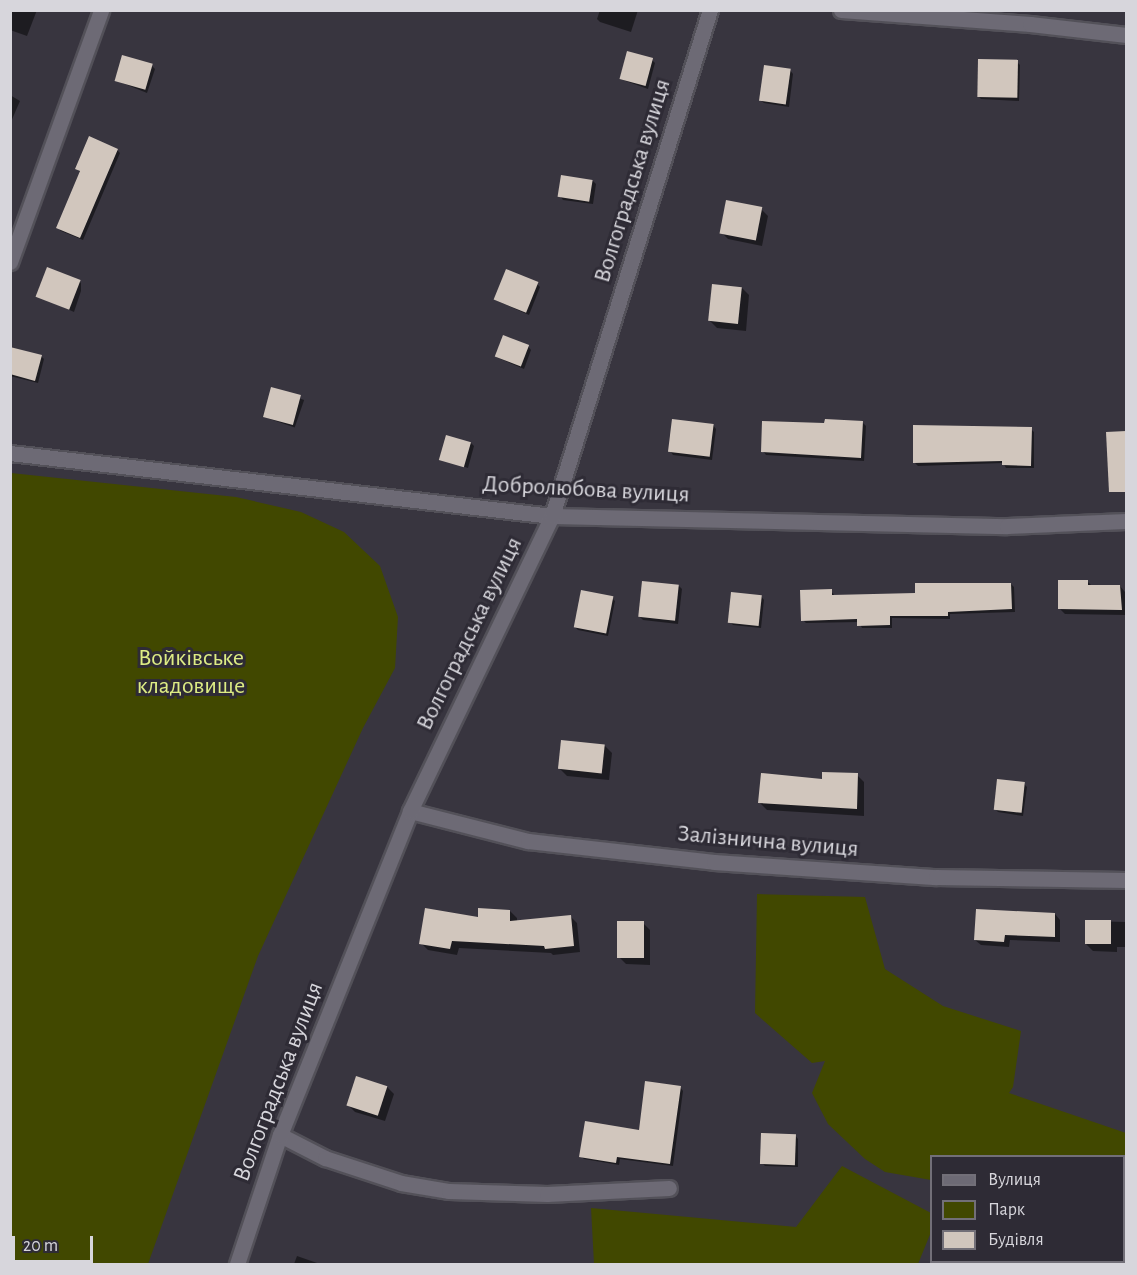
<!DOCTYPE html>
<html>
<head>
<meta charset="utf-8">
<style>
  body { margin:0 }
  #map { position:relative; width:1137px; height:1275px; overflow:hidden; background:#38353f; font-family:"Alegreya Sans",sans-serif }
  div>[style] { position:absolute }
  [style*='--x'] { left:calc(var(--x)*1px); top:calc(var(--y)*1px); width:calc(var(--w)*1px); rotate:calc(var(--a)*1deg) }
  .green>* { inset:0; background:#414800 }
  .shadow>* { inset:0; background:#0007; transform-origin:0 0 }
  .building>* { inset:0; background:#d1c6bd; transform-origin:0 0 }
  .roads { filter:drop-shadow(2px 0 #535159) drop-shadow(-2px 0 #535159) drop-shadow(0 2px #535159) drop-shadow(0 -2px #535159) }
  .minor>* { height:15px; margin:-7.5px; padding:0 7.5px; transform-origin:7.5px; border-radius:7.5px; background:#6d6a75 }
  span { translate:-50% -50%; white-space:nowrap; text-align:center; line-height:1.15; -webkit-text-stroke:6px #2e2b35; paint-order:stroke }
  .street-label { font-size:24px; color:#d7d6dc }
  .park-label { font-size:24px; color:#ddec84 }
  .frame { position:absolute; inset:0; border:12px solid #d7d6dc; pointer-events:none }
  .legend { position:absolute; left:930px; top:1155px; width:195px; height:108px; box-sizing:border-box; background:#2e2b35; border:2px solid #726f78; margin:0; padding:8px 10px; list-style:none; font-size:18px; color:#d7d6dc }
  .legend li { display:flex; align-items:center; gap:12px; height:30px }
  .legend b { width:30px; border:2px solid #726f78 }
  .scale { position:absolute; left:12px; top:1236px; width:81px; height:27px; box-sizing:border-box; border:3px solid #d7d6dc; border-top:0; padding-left:8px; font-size:18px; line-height:21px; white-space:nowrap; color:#d7d6dc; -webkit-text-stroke:4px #2e2b35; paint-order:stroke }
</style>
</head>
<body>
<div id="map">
  <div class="green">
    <div style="clip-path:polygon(11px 473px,236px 497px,301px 512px,344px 532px,380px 566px,398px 617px,395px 668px,363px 728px,258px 956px,148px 1264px,11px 1264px)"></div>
    <div style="clip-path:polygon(757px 894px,865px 897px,885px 969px,943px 1006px,1021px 1031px,1013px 1087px,1009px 1093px,1126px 1133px,1126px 1222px,1124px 1221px,1124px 1156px,932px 1156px,931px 1180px,885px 1172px,865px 1159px,828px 1124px,812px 1093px,825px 1061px,812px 1063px,755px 1013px)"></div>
    <div style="clip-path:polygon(842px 1166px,931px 1213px,931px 1232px,918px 1264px,594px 1264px,591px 1208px,796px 1227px)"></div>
  </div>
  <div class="shadow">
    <div style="clip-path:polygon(10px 10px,37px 10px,27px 36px,10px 30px)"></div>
    <div style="clip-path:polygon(600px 10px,638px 10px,631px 32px,600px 22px,597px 19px)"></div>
    <div style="clip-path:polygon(652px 60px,655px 63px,648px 89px,620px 79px)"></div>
    <div style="clip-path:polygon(1017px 62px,1020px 65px,1019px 101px,981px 99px,978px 96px)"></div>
    <div style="clip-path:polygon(152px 66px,155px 69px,147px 93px,115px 80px)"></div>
    <div style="clip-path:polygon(790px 70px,793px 74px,789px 107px,764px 103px,760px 100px)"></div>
    <div style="clip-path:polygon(10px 95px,20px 101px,10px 124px)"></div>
    <div style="clip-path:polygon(117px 150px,120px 153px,83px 240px,61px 231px,58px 228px,80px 172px,77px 169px)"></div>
    <div style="clip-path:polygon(593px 181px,596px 184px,593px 204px,563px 200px,560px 196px)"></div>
    <div style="clip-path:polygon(761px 209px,768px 216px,762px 246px,728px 239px,721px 232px)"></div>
    <div style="clip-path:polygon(78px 280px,81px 283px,81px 291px,74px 312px,38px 296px)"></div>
    <div style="clip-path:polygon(537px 284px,540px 287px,529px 315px,495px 300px)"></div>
    <div style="clip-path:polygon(742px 288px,749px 295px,746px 331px,717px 328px,710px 321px)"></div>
    <div style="clip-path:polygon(528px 346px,531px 350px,524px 369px,496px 357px)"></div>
    <div style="clip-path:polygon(10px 353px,41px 356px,44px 359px,38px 383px,10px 376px)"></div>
    <div style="left:272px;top:389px;width:34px;height:29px;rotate:19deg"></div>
    <div style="clip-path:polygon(863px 423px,866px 426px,864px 461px,766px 455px,763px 451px,826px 425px)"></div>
    <div style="clip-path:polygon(713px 425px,716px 429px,712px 460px,673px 455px,670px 451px)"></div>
    <div style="clip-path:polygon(1031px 429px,1034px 432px,1034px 468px,1006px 468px,1003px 463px,918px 466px,915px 463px)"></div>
    <div style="clip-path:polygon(1126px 432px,1126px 469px,1113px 469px,1107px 433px)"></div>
    <div style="clip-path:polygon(471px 443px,474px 446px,468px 468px,441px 459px)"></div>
    <div style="clip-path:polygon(1087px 581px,1093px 587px,1120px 586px,1125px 592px,1126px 615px,1065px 614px,1060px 609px)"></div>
    <div style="clip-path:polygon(1011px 584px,1014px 587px,1015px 612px,950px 614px,950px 619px,892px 618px,892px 628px,862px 628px,859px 622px,806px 623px,803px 620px,831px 591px,835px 596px,916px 594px)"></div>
    <div style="clip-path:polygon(679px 586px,682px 589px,678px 624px,643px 620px,640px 617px)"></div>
    <div style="clip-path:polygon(761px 596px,764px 600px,761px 628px,733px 625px,730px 622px)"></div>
    <div style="clip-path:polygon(612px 598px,615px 601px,608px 636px,578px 630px,575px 627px)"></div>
    <div style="clip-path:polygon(605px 746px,612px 753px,609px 780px,567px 776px,560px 769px)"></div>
    <div style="clip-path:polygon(857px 775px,864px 782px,864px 816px,767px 810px,760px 803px,823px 780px)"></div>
    <div style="clip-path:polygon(1024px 784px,1027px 787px,1023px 816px,998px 812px,995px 809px)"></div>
    <div style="clip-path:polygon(510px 911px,517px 918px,517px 922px,570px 916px,577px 923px,580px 952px,553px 955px,551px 953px,459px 948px,457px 955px,428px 950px,421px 943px,479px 919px)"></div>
    <div style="clip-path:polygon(1055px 914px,1060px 920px,1060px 942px,1010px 940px,1009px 947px,981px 945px,975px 940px)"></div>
    <div style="clip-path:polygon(1086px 921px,1126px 922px,1126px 947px,1117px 947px,1117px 952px,1093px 951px,1086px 944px)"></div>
    <div style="clip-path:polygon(643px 923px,650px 930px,650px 965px,626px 964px,619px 957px)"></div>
    <div style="clip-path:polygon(387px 1087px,394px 1094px,385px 1121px,355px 1112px,348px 1105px)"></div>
    <div style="clip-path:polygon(680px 1087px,683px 1091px,673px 1166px,620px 1159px,619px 1165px,584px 1159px,581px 1156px,640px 1131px)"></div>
    <div style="clip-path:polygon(795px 1135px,798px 1139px,798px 1167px,765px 1166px,762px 1163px)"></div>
    <div style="clip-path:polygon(297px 1256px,320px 1264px,294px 1264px)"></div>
  </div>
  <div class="building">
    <div style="left:627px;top:51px;width:27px;height:29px;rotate:15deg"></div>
    <div style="left:122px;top:55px;width:32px;height:27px;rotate:16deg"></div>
    <div style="left:978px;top:59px;width:40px;height:38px;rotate:1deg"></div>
    <div style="left:764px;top:65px;width:27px;height:36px;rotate:8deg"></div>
    <div style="clip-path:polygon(89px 136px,118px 149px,80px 238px,56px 228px,80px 171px,75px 169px)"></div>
    <div style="left:561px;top:175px;width:32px;height:22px;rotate:9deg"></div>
    <div style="left:726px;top:200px;width:37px;height:34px;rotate:11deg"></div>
    <div style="left:47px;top:267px;width:36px;height:32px;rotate:21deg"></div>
    <div style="left:506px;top:269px;width:35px;height:33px;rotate:22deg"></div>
    <div style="left:712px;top:284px;width:30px;height:37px;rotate:6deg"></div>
    <div style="left:503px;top:335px;width:28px;height:23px;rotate:21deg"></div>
    <div style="clip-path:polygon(10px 347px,42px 355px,35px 381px,10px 374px)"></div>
    <div style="left:271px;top:387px;width:31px;height:31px;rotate:15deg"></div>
    <div style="left:672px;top:419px;width:42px;height:33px;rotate:7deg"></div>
    <div style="clip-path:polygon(825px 419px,863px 421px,861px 458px,761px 452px,762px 421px,824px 423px)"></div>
    <div style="clip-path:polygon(913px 425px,1032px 427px,1031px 466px,1002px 465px,1002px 461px,913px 463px)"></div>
    <div style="clip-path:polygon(1126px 431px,1126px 492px,1109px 492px,1106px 432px)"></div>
    <div style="left:446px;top:435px;width:26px;height:26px;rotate:16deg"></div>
    <div style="clip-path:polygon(1058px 580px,1088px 580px,1088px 585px,1120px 585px,1122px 610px,1058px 609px)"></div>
    <div style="left:642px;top:581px;width:37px;height:36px;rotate:6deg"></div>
    <div style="clip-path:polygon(915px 583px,1011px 583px,1012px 609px,948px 612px,948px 616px,890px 616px,890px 625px,857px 626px,857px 619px,801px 621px,800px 590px,832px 589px,832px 595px,915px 593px)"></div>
    <div style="left:581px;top:590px;width:33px;height:38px;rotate:11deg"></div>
    <div style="left:731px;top:592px;width:31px;height:31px;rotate:6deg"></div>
    <div style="left:561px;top:740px;width:44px;height:29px;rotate:6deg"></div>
    <div style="clip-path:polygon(822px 772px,858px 773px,857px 809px,758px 803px,761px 773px,822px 779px)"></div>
    <div style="left:997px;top:779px;width:28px;height:31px;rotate:6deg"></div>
    <div style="clip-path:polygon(425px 908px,478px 917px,478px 908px,510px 910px,510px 921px,571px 915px,574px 946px,545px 949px,544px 946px,452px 941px,450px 949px,419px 944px)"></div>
    <div style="clip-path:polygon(976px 909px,1055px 913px,1055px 937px,1005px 935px,1004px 942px,974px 940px)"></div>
    <div style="left:1085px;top:920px;width:26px;height:24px"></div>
    <div style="left:617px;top:921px;width:27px;height:37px"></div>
    <div style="left:356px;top:1076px;width:33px;height:31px;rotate:18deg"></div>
    <div style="clip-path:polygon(645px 1081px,681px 1086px,670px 1164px,617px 1157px,616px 1163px,579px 1157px,585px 1121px,639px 1130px)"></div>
    <div style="left:761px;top:1133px;width:35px;height:31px;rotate:2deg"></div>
  </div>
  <div class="roads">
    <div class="minor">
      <div style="--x:841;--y:10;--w:190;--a:4.2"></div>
      <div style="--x:1030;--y:24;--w:97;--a:6.5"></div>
      <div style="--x:10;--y:262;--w:268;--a:-70.1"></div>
      <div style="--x:10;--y:453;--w:546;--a:6.63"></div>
      <div style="--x:552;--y:516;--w:455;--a:1.3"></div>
      <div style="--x:1007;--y:526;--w:119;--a:-2.4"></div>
      <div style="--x:410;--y:811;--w:122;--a:14.3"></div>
      <div style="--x:528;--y:841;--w:187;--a:6.4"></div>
      <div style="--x:714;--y:862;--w:223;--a:3.9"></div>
      <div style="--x:936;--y:877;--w:190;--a:0.9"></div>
      <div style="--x:280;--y:1135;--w:51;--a:27.1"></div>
      <div style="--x:325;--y:1158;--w:80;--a:18.2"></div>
      <div style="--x:401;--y:1183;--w:49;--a:9.5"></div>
      <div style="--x:449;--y:1191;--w:98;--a:1.8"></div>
      <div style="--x:547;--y:1194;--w:122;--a:-2.8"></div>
      <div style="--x:237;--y:1264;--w:136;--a:-71.6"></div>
      <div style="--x:280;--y:1135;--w:349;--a:-68.1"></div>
      <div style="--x:410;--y:811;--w:327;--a:-64.3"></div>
      <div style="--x:552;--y:516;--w:530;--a:-72.66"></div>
    </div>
  </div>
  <div class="street-label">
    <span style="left:633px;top:181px;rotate:-73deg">Волгоградська вулиця</span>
    <span style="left:586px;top:490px;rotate:3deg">Добролюбова вулиця</span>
    <span style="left:470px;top:634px;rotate:-64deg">Волгоградська вулиця</span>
    <span style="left:768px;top:842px;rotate:5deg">Залізнична вулиця</span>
    <span style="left:279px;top:1082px;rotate:-69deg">Волгоградська вулиця</span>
  </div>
  <div class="park-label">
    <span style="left:191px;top:673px">Войківське<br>кладовище</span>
  </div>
  <div class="frame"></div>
  <ul class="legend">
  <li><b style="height:8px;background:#6d6a75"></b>Вулиця</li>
  <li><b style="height:16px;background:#414800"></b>Парк</li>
  <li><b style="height:16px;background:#d1c6bd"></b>Будівля</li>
  </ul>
  <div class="scale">20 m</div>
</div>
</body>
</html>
